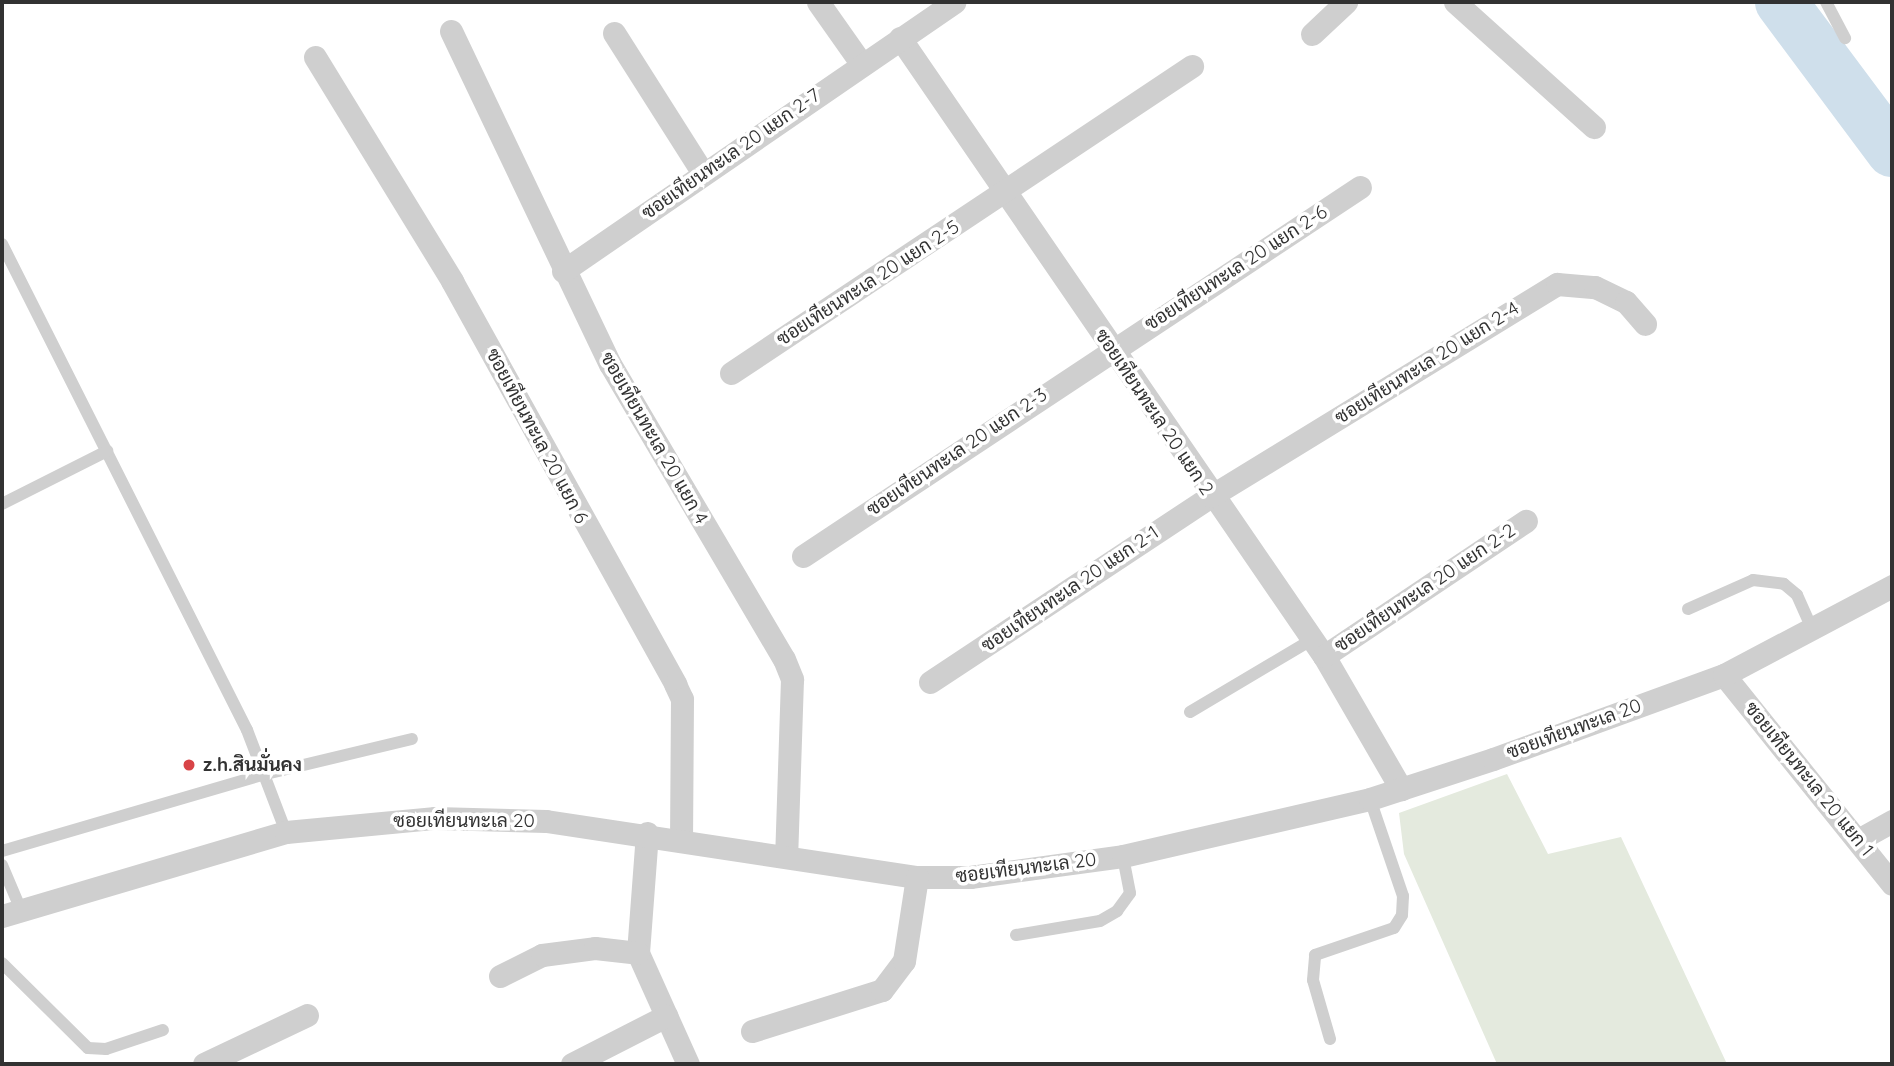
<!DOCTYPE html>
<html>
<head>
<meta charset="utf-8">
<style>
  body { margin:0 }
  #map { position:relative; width:1894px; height:1066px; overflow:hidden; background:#fff; font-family:Quicksand,Sarabun,sans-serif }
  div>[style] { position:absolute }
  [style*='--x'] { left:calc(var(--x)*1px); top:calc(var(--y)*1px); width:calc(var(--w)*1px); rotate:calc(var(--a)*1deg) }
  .green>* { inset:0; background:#e4eade }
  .river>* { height:52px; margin:-26px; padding:0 26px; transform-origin:26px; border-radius:26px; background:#cfdfeb }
  .lane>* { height:12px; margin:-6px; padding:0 6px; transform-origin:6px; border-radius:6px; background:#cfcfcf }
  .street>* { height:23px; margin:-11.5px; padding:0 11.5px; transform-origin:11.5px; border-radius:11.5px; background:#cfcfcf }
  .dots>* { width:19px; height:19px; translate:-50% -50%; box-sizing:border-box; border:4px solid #fff; border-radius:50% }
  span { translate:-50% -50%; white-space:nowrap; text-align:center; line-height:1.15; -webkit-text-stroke:7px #fff; paint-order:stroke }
  .street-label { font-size:19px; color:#323232 }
  .poi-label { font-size:19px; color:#323232; font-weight:700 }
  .left { translate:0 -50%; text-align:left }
  .frame { position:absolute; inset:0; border:4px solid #323232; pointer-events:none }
</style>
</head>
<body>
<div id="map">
  <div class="green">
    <div style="clip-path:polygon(1507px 774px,1548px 854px,1621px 837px,1727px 1064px,1497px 1064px,1404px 854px,1399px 813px)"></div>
  </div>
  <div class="river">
    <div style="--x:1781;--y:2;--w:186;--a:53.3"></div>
  </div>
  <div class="lane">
    <div style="--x:1826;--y:2;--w:41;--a:62.2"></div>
    <div style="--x:2;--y:244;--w:544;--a:63.25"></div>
    <div style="--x:247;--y:730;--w:109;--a:69.1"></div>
    <div style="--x:2;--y:504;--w:118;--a:-26.8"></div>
    <div style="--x:1688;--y:609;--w:71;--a:-24"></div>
    <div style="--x:1753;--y:580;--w:31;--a:7"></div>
    <div style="--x:1784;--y:584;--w:17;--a:40"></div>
    <div style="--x:1797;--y:595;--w:37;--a:66"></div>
    <div style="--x:1190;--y:712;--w:143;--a:-30.7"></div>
    <div style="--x:2;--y:851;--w:275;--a:-16.3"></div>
    <div style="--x:266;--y:774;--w:150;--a:-13.5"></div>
    <div style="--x:2;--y:865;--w:49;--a:67.1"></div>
    <div style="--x:1016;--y:935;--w:85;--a:-9.5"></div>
    <div style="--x:1100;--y:921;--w:20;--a:-30"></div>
    <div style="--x:1117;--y:911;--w:22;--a:-54"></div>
    <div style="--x:1130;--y:893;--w:38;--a:-101"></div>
    <div style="--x:2;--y:963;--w:121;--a:44.7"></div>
    <div style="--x:88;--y:1048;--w:18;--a:3"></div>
    <div style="--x:106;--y:1049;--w:60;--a:-18.4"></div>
    <div style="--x:1330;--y:1039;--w:61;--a:-106.1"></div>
    <div style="--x:1313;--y:980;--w:25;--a:-85"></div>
    <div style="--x:1315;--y:955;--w:83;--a:-18.9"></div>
    <div style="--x:1394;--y:928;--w:15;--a:-58"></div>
    <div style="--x:1402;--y:915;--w:19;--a:-87"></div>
    <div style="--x:1403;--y:896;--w:102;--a:-108.8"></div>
  </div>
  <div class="street">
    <div style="--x:818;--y:2;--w:75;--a:54.8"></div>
    <div style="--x:1455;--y:2;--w:187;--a:42"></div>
    <div style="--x:451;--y:31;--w:369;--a:64.5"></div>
    <div style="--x:610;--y:364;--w:342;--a:59.5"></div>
    <div style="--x:784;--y:659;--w:22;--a:68"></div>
    <div style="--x:792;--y:679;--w:177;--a:91.9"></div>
    <div style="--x:614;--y:33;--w:166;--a:57.6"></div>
    <div style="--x:1312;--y:34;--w:47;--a:-43.3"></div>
    <div style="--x:900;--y:38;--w:749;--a:55.55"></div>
    <div style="--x:1324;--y:656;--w:154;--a:59.9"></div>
    <div style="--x:315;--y:57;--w:263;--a:58.5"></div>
    <div style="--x:452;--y:281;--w:461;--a:61"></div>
    <div style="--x:675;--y:684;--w:17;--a:65"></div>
    <div style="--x:682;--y:699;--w:140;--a:90.4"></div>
    <div style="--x:563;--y:271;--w:475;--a:-34.5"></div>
    <div style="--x:731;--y:373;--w:554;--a:-33.66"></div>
    <div style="--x:803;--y:556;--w:668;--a:-33.52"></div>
    <div style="--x:1324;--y:656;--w:243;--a:-33.8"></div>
    <div style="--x:1724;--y:675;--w:268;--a:51.2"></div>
    <div style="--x:930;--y:682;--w:337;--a:-33.5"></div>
    <div style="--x:1211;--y:496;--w:406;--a:-31.5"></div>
    <div style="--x:1557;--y:284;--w:38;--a:5"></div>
    <div style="--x:1595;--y:287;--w:34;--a:26"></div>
    <div style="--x:1626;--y:302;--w:29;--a:49"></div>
    <div style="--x:647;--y:833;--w:120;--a:94.3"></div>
    <div style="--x:638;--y:953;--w:122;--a:65.8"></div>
    <div style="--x:1858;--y:840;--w:39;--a:-29"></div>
    <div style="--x:2;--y:916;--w:296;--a:-16.5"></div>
    <div style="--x:286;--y:832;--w:150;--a:-5.4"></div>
    <div style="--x:435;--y:818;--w:111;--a:1.5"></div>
    <div style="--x:546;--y:821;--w:375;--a:8.6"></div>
    <div style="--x:917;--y:877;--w:53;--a:0"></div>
    <div style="--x:970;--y:877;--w:154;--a:-7.8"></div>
    <div style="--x:1123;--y:856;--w:253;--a:-13"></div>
    <div style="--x:1370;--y:799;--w:129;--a:-18"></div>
    <div style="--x:1493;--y:759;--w:246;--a:-20"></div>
    <div style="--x:1724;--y:675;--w:190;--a:-27.9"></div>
    <div style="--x:500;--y:976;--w:47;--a:-26.6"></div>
    <div style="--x:542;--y:955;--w:53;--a:-7.5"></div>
    <div style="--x:595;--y:948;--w:43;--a:6.6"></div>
    <div style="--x:752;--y:1031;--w:136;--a:-17.5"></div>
    <div style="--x:882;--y:990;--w:36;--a:-53"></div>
    <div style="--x:904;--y:961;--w:85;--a:-81.2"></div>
    <div style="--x:204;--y:1064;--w:114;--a:-25.4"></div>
    <div style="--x:572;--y:1064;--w:106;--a:-27.1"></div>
  </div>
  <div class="dots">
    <div style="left:189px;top:765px;background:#d84447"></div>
  </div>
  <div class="street-label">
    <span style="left:731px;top:154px;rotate:-35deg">ซอยเทียนทะเล 20 แยก 2-7</span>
    <span style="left:1236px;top:268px;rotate:-33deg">ซอยเทียนทะเล 20 แยก 2-6</span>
    <span style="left:868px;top:283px;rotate:-33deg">ซอยเทียนทะเล 20 แยก 2-5</span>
    <span style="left:1427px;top:363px;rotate:-32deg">ซอยเทียนทะเล 20 แยก 2-4</span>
    <span style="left:1154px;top:412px;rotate:56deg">ซอยเทียนทะเล 20 แยก 2</span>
    <span style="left:537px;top:436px;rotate:62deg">ซอยเทียนทะเล 20 แยก 6</span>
    <span style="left:654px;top:438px;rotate:60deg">ซอยเทียนทะเล 20 แยก 4</span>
    <span style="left:957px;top:452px;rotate:-34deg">ซอยเทียนทะเล 20 แยก 2-3</span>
    <span style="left:1425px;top:588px;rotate:-34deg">ซอยเทียนทะเล 20 แยก 2-2</span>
    <span style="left:1070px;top:589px;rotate:-34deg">ซอยเทียนทะเล 20 แยก 2-1</span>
    <span style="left:1574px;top:729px;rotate:-20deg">ซอยเทียนทะเล 20</span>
    <span style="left:1809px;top:779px;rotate:51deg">ซอยเทียนทะเล 20 แยก 1</span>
    <span style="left:464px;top:821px">ซอยเทียนทะเล 20</span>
    <span style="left:1026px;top:868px;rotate:-7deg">ซอยเทียนทะเล 20</span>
  </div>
  <div class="poi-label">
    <span class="left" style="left:203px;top:765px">z.h.สินมั่นคง</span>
  </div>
  <div class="frame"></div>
</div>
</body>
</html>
